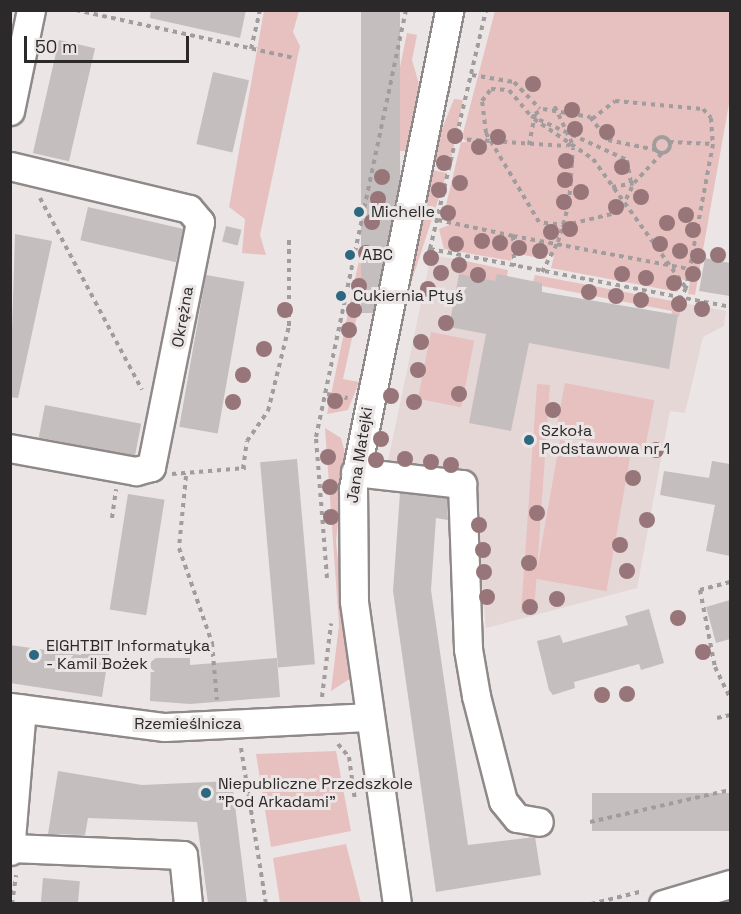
<!DOCTYPE html>
<html>
<head>
<meta charset="utf-8">
<style>
  body { margin:0 }
  #map { position:relative; width:741px; height:914px; overflow:hidden; background:#ebe5e5; font-family:"Space Grotesk",sans-serif }
  div>[style] { position:absolute }
  [style*='--x'] { left:calc(var(--x)*1px); top:calc(var(--y)*1px); width:calc(var(--w)*1px); rotate:calc(var(--a)*1deg) }
  .built>* { inset:0; background:#e6d7d7 }
  .green>* { inset:0; background:#e7c0c0; transform-origin:0 0 }
  .building>* { inset:0; background:#c4bebe; transform-origin:0 0 }
  .path>* { height:4px; margin-top:-2px; transform-origin:0; background:repeating-linear-gradient(90deg,#a29d9d 0 4.5px,transparent 0 9px) }
  .path>.ring { margin:-2px; padding:0; box-sizing:content-box; background:none; border:4px solid #a29d9d; border-radius:50% }
  .roads { filter:drop-shadow(2px 0 #8f8989) drop-shadow(-2px 0 #8f8989) drop-shadow(0 2px #8f8989) drop-shadow(0 -2px #8f8989) }
  .minor>* { height:27px; margin:-13.5px; padding:0 13.5px; transform-origin:13.5px; border-radius:13.5px; background:#fff }
  .trees>* { width:16px; height:16px; margin:-8px; border-radius:50%; background:#977578 }
  .dots>* { width:16px; height:16px; translate:-50% -50%; box-sizing:border-box; border:3px solid #ebe5e5; border-radius:50% }
  span { translate:-50% -50%; white-space:nowrap; text-align:center; line-height:1.15; -webkit-text-stroke:6px #ebe5e5; paint-order:stroke }
  .poi-label { font-size:16px; color:#2b2929 }
  .left { translate:0 -50%; text-align:left }
  .street-label { font-size:16px; color:#2b2929 }
  .frame { position:absolute; inset:0; border:12px solid #2b2929; pointer-events:none }
  .scale { position:absolute; left:24px; top:36px; width:165px; height:27px; box-sizing:border-box; border:3px solid #2b2929; border-top:0; padding-left:8px; font-size:18px; line-height:21px; white-space:nowrap; color:#2b2929; -webkit-text-stroke:4px #ebe5e5; paint-order:stroke }
</style>
</head>
<body>
<div id="map">
  <div class="built">
    <div style="clip-path:polygon(431px 255px,461px 260px,459px 274px,542px 283px,542px 292px,670px 316px,679px 317px,683px 303px,726px 311px,724px 326px,703px 337px,685px 413px,670px 411px,637px 588px,486px 628px,472px 475px,387px 466px)"></div>
  </div>
  <div class="green">
    <div style="clip-path:polygon(264px 11px,299px 11px,293px 32px,300px 46px,260px 235px,266px 255px,242px 253px,245px 219px,229px 207px)"></div>
    <div style="clip-path:polygon(495px 11px,730px 11px,730px 98px,695px 295px,688px 294px,690px 281px,675px 278px,678px 292px,551px 268px,554px 256px,548px 254px,545px 259px,518px 254px,513px 248px,511px 261px,444px 249px,439px 229px,449px 225px,450px 219px,443px 218px,461px 142px,467px 142px,462px 137px)"></div>
    <div style="clip-path:polygon(407px 33px,417px 35px,412px 60px,421px 91px,408px 151px,391px 151px,383px 149px)"></div>
    <div style="clip-path:polygon(454px 99px,463px 100px,450px 165px,429px 161px)"></div>
    <div style="clip-path:polygon(381px 156px,394px 160px,379px 213px,369px 210px)"></div>
    <div style="clip-path:polygon(427px 169px,447px 173px,411px 283px,403px 281px)"></div>
    <div style="clip-path:polygon(368px 217px,378px 220px,343px 379px,359px 382px,348px 410px,327px 414px)"></div>
    <div style="clip-path:polygon(461px 260px,508px 270px,507px 276px,495px 282px,458px 274px)"></div>
    <div style="clip-path:polygon(535px 275px,683px 303px,679px 317px,671px 316px,672px 311px,542px 286px,533px 282px)"></div>
    <div style="left:431px;top:332px;width:44px;height:68px;rotate:11deg"></div>
    <div style="left:565px;top:383px;width:91px;height:53px;rotate:11deg"></div>
    <div style="left:537px;top:384px;width:13px;height:229px;rotate:4deg"></div>
    <div style="clip-path:polygon(325px 428px,341px 438px,345px 453px,336px 542px,351px 678px,331px 691px,339px 625px)"></div>
    <div style="left:560px;top:440px;width:72px;height:141px;rotate:10deg"></div>
    <div style="clip-path:polygon(336px 751px,351px 831px,271px 847px,256px 754px)"></div>
    <div style="clip-path:polygon(346px 844px,361px 903px,280px 903px,273px 858px)"></div>
  </div>
  <div class="building">
    <div style="clip-path:polygon(151px 10px,246px 10px,240px 38px,150px 18px)"></div>
    <div style="left:361px;top:10px;width:39px;height:303px"></div>
    <div style="left:59px;top:40px;width:37px;height:116px;rotate:13deg"></div>
    <div style="left:213px;top:72px;width:37px;height:74px;rotate:13deg"></div>
    <div style="left:88px;top:207px;width:98px;height:34px;rotate:13deg"></div>
    <div style="left:226px;top:226px;width:16px;height:16px;rotate:14deg"></div>
    <div style="clip-path:polygon(15px 234px,52px 241px,18px 398px,10px 397px)"></div>
    <div style="clip-path:polygon(705px 258px,730px 263px,730px 296px,699px 291px)"></div>
    <div style="clip-path:polygon(459px 274px,495px 281px,497px 274px,542px 283px,542px 292px,678px 315px,669px 369px,529px 343px,511px 431px,469px 423px,486px 334px,449px 327px)"></div>
    <div style="left:206px;top:275px;width:39px;height:154px;rotate:10deg"></div>
    <div style="left:45px;top:405px;width:98px;height:33px;rotate:11deg"></div>
    <div style="left:297px;top:459px;width:206px;height:37px;rotate:85deg"></div>
    <div style="clip-path:polygon(712px 461px,730px 464px,730px 556px,706px 551px,715px 505px,660px 495px,664px 471px,709px 478px)"></div>
    <div style="clip-path:polygon(400px 493px,447px 498px,448px 520px,436px 518px,431px 590px,468px 845px,535px 837px,541px 875px,436px 892px,393px 591px)"></div>
    <div style="left:128px;top:494px;width:37px;height:117px;rotate:9deg"></div>
    <div style="clip-path:polygon(730px 600px,730px 639px,716px 643px,706px 607px)"></div>
    <div style="clip-path:polygon(649px 609px,664px 663px,641px 670px,639px 664px,574px 682px,575px 688px,553px 695px,549px 690px,537px 641px,560px 635px,563px 643px,628px 625px,625px 616px)"></div>
    <div style="clip-path:polygon(10px 645px,81px 655px,82px 648px,109px 652px,102px 697px,10px 683px)"></div>
    <div style="clip-path:polygon(151px 658px,190px 658px,190px 665px,277px 658px,280px 697px,190px 704px,150px 701px)"></div>
    <div style="clip-path:polygon(58px 771px,142px 785px,232px 781px,247px 903px,208px 903px,197px 822px,88px 818px,85px 835px,48px 834px)"></div>
    <div style="left:730px;top:793px;width:38px;height:138px;rotate:90deg"></div>
    <div style="left:43px;top:878px;width:37px;height:25px;rotate:5deg"></div>
  </div>
  <div class="path">
    <div style="--x:76;--y:10;--w:224;--a:12.4"></div>
    <div style="--x:251;--y:49;--w:40;--a:-77"></div>
    <div style="--x:472;--y:75;--w:43;--a:9.5"></div>
    <div style="--x:514;--y:82;--w:37;--a:46"></div>
    <div style="--x:491;--y:89;--w:18;--a:3"></div>
    <div style="--x:509;--y:90;--w:34;--a:50"></div>
    <div style="--x:531;--y:116;--w:106;--a:24.6"></div>
    <div style="--x:627;--y:160;--w:27;--a:80"></div>
    <div style="--x:632;--y:187;--w:28;--a:116"></div>
    <div style="--x:620;--y:212;--w:56;--a:166.5"></div>
    <div style="--x:566;--y:225;--w:27;--a:-174"></div>
    <div style="--x:539;--y:222;--w:104;--a:-120.8"></div>
    <div style="--x:486;--y:133;--w:32;--a:-97"></div>
    <div style="--x:482;--y:101;--w:15;--a:-53"></div>
    <div style="--x:534;--y:119;--w:71;--a:34.1"></div>
    <div style="--x:593;--y:159;--w:159;--a:54.2"></div>
    <div style="--x:686;--y:288;--w:11;--a:117"></div>
    <div style="--x:592;--y:119;--w:29;--a:-38"></div>
    <div style="--x:615;--y:101;--w:88;--a:5.2"></div>
    <div style="--x:703;--y:109;--w:12;--a:48"></div>
    <div style="--x:711;--y:118;--w:26;--a:86"></div>
    <div class="ring" style="left:654px;top:137px;width:12px;height:12px"></div>
    <div style="--x:458;--y:139;--w:109;--a:3.7"></div>
    <div style="--x:567;--y:146;--w:6;--a:-31"></div>
    <div style="--x:572;--y:143;--w:44;--a:-115.4"></div>
    <div style="--x:669;--y:142;--w:44;--a:2.6"></div>
    <div style="--x:713;--y:144;--w:147;--a:100.6"></div>
    <div style="--x:529;--y:145;--w:32;--a:-79"></div>
    <div style="--x:535;--y:114;--w:9;--a:-32"></div>
    <div style="--x:543;--y:109;--w:48;--a:9.7"></div>
    <div style="--x:590;--y:117;--w:29;--a:52"></div>
    <div style="--x:608;--y:140;--w:49;--a:11.8"></div>
    <div style="--x:612;--y:187;--w:22;--a:-10"></div>
    <div style="--x:634;--y:183;--w:41;--a:-47"></div>
    <div style="--x:40;--y:198;--w:217;--a:62"></div>
    <div style="--x:438;--y:220;--w:77;--a:12"></div>
    <div style="--x:513;--y:236;--w:30;--a:88"></div>
    <div style="--x:513;--y:236;--w:180;--a:10.6"></div>
    <div style="--x:430;--y:249;--w:245;--a:-76.8"></div>
    <div style="--x:426;--y:260;--w:12;--a:-70"></div>
    <div style="--x:430;--y:249;--w:306;--a:10.9"></div>
    <div style="--x:542;--y:272;--w:34;--a:-62"></div>
    <div style="--x:558;--y:242;--w:40;--a:-74"></div>
    <div style="--x:569;--y:204;--w:56;--a:-85.9"></div>
    <div style="--x:327;--y:394;--w:21;--a:11"></div>
    <div style="--x:243;--y:469;--w:28;--a:-82"></div>
    <div style="--x:247;--y:441;--w:37;--a:-55"></div>
    <div style="--x:268;--y:411;--w:88;--a:-76.1"></div>
    <div style="--x:289;--y:326;--w:88;--a:-90"></div>
    <div style="--x:172;--y:474;--w:74;--a:-4.6"></div>
    <div style="--x:186;--y:476;--w:72;--a:95.6"></div>
    <div style="--x:179;--y:548;--w:101;--a:70.8"></div>
    <div style="--x:212;--y:643;--w:57;--a:85"></div>
    <div style="--x:112;--y:518;--w:29;--a:-82"></div>
    <div style="--x:327;--y:578;--w:141;--a:-94.5"></div>
    <div style="--x:316;--y:437;--w:436;--a:-78.1"></div>
    <div style="--x:730;--y:582;--w:31;--a:165"></div>
    <div style="--x:700;--y:590;--w:78;--a:79"></div>
    <div style="--x:715;--y:667;--w:34;--a:64"></div>
    <div style="--x:322;--y:697;--w:74;--a:-83"></div>
    <div style="--x:717;--y:718;--w:13;--a:-13"></div>
    <div style="--x:338;--y:744;--w:17;--a:50"></div>
    <div style="--x:349;--y:757;--w:44;--a:82.2"></div>
    <div style="--x:241;--y:748;--w:158;--a:80.9"></div>
    <div style="--x:590;--y:822;--w:144;--a:-12.9"></div>
    <div style="--x:12;--y:904;--w:29;--a:-82"></div>
    <div style="--x:591;--y:904;--w:54;--a:-14"></div>
  </div>
  <div class="roads">
    <div class="minor">
      <div style="--x:10;--y:111;--w:103;--a:-78.3"></div>
      <div style="--x:10;--y:166;--w:184;--a:13.5"></div>
      <div style="--x:189;--y:209;--w:17;--a:50"></div>
      <div style="--x:200;--y:222;--w:250;--a:101.3"></div>
      <div style="--x:151;--y:467;--w:16;--a:165"></div>
      <div style="--x:136;--y:471;--w:128;--a:-169.7"></div>
      <div style="--x:355;--y:472;--w:108;--a:6.4"></div>
      <div style="--x:462;--y:484;--w:165;--a:87.9"></div>
      <div style="--x:468;--y:649;--w:48;--a:80.3"></div>
      <div style="--x:476;--y:696;--w:108;--a:75.6"></div>
      <div style="--x:503;--y:801;--w:22;--a:51"></div>
      <div style="--x:517;--y:818;--w:22;--a:10"></div>
      <div style="--x:10;--y:707;--w:156;--a:7.4"></div>
      <div style="--x:165;--y:727;--w:202;--a:-2.8"></div>
      <div style="--x:11;--y:848;--w:172;--a:2.3"></div>
      <div style="--x:183;--y:855;--w:49;--a:84.2"></div>
      <div style="--x:10;--y:851;--w:143;--a:-85.2"></div>
      <div style="--x:397;--y:904;--w:306;--a:-98.1"></div>
      <div style="--x:354;--y:601;--w:113;--a:-90.5"></div>
      <div style="--x:353;--y:488;--w:488;--a:-78.6"></div>
      <div style="--x:663;--y:904;--w:70;--a:-16.6"></div>
    </div>
  </div>
  <div class="trees">
    <div style="left:533px;top:84px"></div>
    <div style="left:572px;top:110px"></div>
    <div style="left:575px;top:129px"></div>
    <div style="left:607px;top:132px"></div>
    <div style="left:455px;top:136px"></div>
    <div style="left:498px;top:137px"></div>
    <div style="left:479px;top:147px"></div>
    <div style="left:566px;top:161px"></div>
    <div style="left:444px;top:163px"></div>
    <div style="left:622px;top:167px"></div>
    <div style="left:382px;top:177px"></div>
    <div style="left:565px;top:180px"></div>
    <div style="left:460px;top:183px"></div>
    <div style="left:439px;top:190px"></div>
    <div style="left:581px;top:192px"></div>
    <div style="left:641px;top:197px"></div>
    <div style="left:378px;top:199px"></div>
    <div style="left:564px;top:202px"></div>
    <div style="left:616px;top:207px"></div>
    <div style="left:448px;top:213px"></div>
    <div style="left:686px;top:215px"></div>
    <div style="left:372px;top:222px"></div>
    <div style="left:667px;top:223px"></div>
    <div style="left:570px;top:229px"></div>
    <div style="left:693px;top:230px"></div>
    <div style="left:551px;top:232px"></div>
    <div style="left:482px;top:241px"></div>
    <div style="left:500px;top:243px"></div>
    <div style="left:456px;top:244px"></div>
    <div style="left:660px;top:244px"></div>
    <div style="left:519px;top:248px"></div>
    <div style="left:540px;top:251px"></div>
    <div style="left:680px;top:251px"></div>
    <div style="left:366px;top:253px"></div>
    <div style="left:718px;top:255px"></div>
    <div style="left:698px;top:256px"></div>
    <div style="left:431px;top:258px"></div>
    <div style="left:459px;top:265px"></div>
    <div style="left:441px;top:273px"></div>
    <div style="left:622px;top:274px"></div>
    <div style="left:693px;top:274px"></div>
    <div style="left:478px;top:275px"></div>
    <div style="left:646px;top:278px"></div>
    <div style="left:674px;top:283px"></div>
    <div style="left:359px;top:286px"></div>
    <div style="left:428px;top:289px"></div>
    <div style="left:589px;top:292px"></div>
    <div style="left:616px;top:296px"></div>
    <div style="left:641px;top:300px"></div>
    <div style="left:679px;top:304px"></div>
    <div style="left:702px;top:309px"></div>
    <div style="left:285px;top:310px"></div>
    <div style="left:354px;top:310px"></div>
    <div style="left:446px;top:323px"></div>
    <div style="left:349px;top:330px"></div>
    <div style="left:421px;top:342px"></div>
    <div style="left:264px;top:349px"></div>
    <div style="left:418px;top:370px"></div>
    <div style="left:243px;top:375px"></div>
    <div style="left:459px;top:394px"></div>
    <div style="left:391px;top:396px"></div>
    <div style="left:335px;top:401px"></div>
    <div style="left:233px;top:402px"></div>
    <div style="left:414px;top:402px"></div>
    <div style="left:553px;top:410px"></div>
    <div style="left:381px;top:439px"></div>
    <div style="left:656px;top:450px"></div>
    <div style="left:328px;top:457px"></div>
    <div style="left:405px;top:459px"></div>
    <div style="left:376px;top:460px"></div>
    <div style="left:431px;top:462px"></div>
    <div style="left:451px;top:465px"></div>
    <div style="left:633px;top:478px"></div>
    <div style="left:330px;top:487px"></div>
    <div style="left:537px;top:513px"></div>
    <div style="left:331px;top:517px"></div>
    <div style="left:647px;top:520px"></div>
    <div style="left:479px;top:525px"></div>
    <div style="left:620px;top:545px"></div>
    <div style="left:483px;top:550px"></div>
    <div style="left:529px;top:563px"></div>
    <div style="left:627px;top:571px"></div>
    <div style="left:484px;top:572px"></div>
    <div style="left:487px;top:597px"></div>
    <div style="left:557px;top:599px"></div>
    <div style="left:530px;top:607px"></div>
    <div style="left:678px;top:618px"></div>
    <div style="left:703px;top:652px"></div>
    <div style="left:627px;top:694px"></div>
    <div style="left:602px;top:695px"></div>
  </div>
  <div class="dots">
    <div style="left:359px;top:212px;background:#2d6880"></div>
    <div style="left:350px;top:255px;background:#2d6880"></div>
    <div style="left:341px;top:296px;background:#2d6880"></div>
    <div style="left:529px;top:440px;background:#2d6880"></div>
    <div style="left:34px;top:655px;background:#2d6880"></div>
    <div style="left:206px;top:793px;background:#2d6880"></div>
  </div>
  <div class="poi-label">
    <span class="left" style="left:371px;top:212px">Michelle</span>
    <span class="left" style="left:362px;top:255px">ABC</span>
    <span class="left" style="left:353px;top:296px">Cukiernia Ptyś</span>
    <span class="left" style="left:541px;top:440px">Szkoła<br>Podstawowa nr 1</span>
    <span class="left" style="left:46px;top:655px">EIGHTBIT Informatyka<br>- Kamil Bożek</span>
    <span class="left" style="left:218px;top:793px">Niepubliczne Przedszkole<br>"Pod Arkadami"</span>
  </div>
  <div class="street-label">
    <span style="left:183px;top:317px;rotate:-80deg">Okrężna</span>
    <span style="left:360px;top:455px;rotate:-81deg">Jana Matejki</span>
    <span style="left:188px;top:724px">Rzemieślnicza</span>
  </div>
  <div class="frame"></div>
  <div class="scale">50 m</div>
</div>
</body>
</html>
